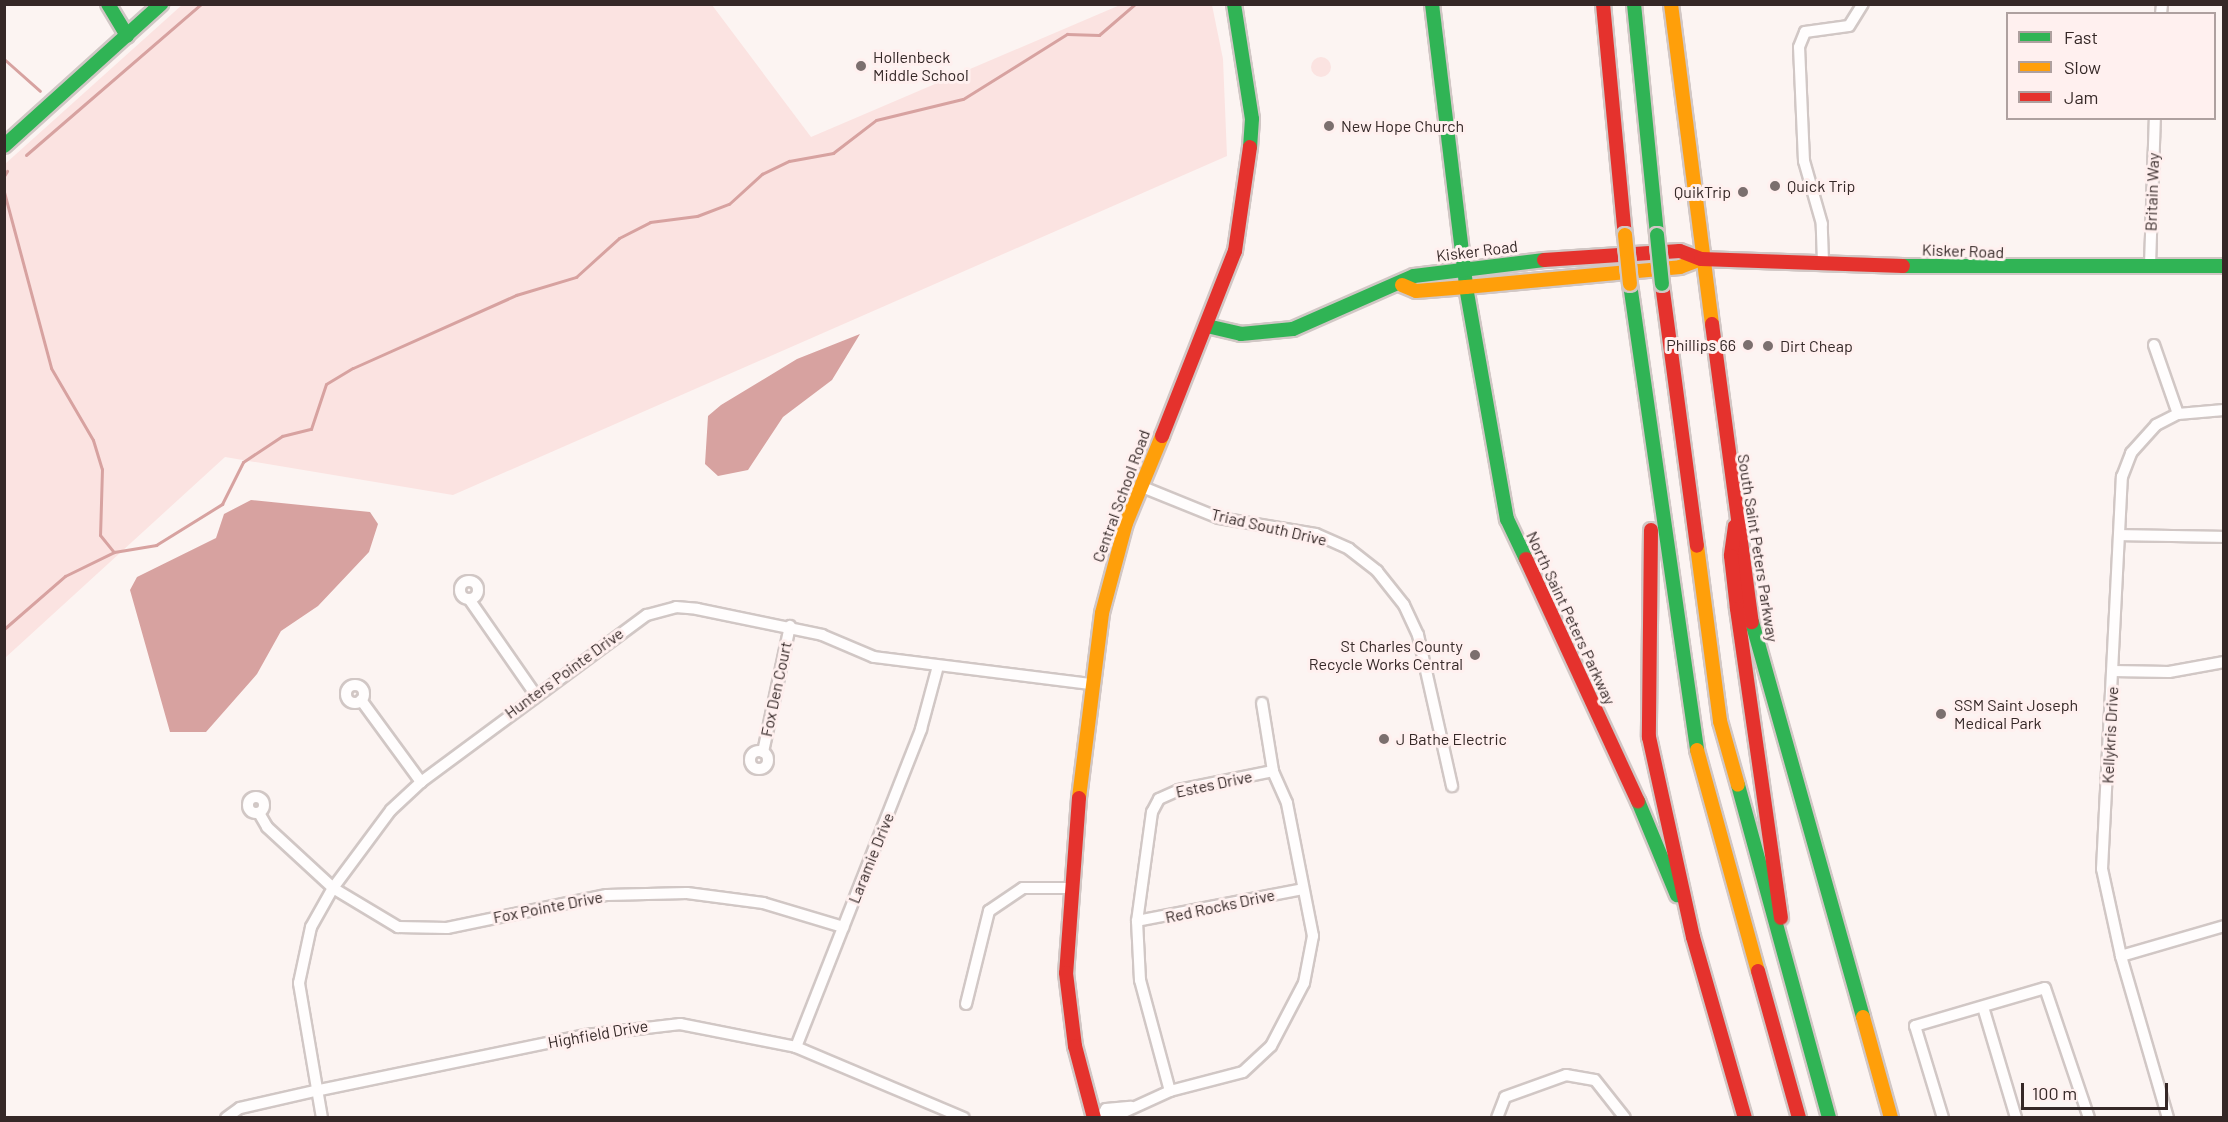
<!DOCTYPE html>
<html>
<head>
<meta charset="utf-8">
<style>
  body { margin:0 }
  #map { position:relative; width:2228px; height:1122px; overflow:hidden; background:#fcf4f2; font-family:Barlow,sans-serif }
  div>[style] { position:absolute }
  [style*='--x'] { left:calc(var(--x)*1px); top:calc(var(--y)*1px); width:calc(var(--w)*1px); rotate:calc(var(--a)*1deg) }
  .green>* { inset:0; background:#fbe3e1 }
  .round { border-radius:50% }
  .water>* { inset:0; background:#d7a2a0 }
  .stream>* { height:3px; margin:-1.5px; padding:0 1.5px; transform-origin:1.5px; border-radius:1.5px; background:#d7a2a0 }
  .roads { filter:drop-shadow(2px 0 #d1c7c5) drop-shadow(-2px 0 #d1c7c5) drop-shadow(0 2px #d1c7c5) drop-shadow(0 -2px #d1c7c5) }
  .street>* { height:10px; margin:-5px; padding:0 5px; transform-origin:5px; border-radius:5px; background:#fffdfd }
  .street>.ring { margin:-5px; padding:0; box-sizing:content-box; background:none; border:10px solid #fffdfd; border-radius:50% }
  .fast>* { height:14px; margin:-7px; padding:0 7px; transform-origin:7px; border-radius:7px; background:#30b455 }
  .slow>* { height:14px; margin:-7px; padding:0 7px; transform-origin:7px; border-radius:7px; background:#ff9f0a }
  .jam>* { height:14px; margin:-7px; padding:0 7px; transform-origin:7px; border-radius:7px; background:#e5322d }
  .bridges { filter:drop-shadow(2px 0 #d1c7c5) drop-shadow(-2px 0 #d1c7c5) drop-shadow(0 2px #d1c7c5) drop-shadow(0 -2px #d1c7c5) }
  .fast-bridge>* { height:14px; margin:-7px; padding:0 7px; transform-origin:7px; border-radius:7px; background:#30b455 }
  .slow-bridge>* { height:14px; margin:-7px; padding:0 7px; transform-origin:7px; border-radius:7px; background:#ff9f0a }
  .dots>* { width:16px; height:16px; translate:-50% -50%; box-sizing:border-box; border:3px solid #fff0ef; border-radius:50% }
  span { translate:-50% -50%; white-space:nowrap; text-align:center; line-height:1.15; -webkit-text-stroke:6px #fff0ef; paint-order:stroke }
  .poi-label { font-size:16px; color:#352827 }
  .left { translate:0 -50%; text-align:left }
  .right { translate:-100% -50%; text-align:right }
  .street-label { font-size:16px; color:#352827 }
  .frame { position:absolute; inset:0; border:6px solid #352827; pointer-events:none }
  .legend { position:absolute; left:2006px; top:12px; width:210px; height:108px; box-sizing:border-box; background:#fff0ef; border:2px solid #aea09f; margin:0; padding:8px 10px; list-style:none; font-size:18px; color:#352827 }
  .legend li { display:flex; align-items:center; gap:12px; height:30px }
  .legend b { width:30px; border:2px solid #aea09f }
  .scale { position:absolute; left:2021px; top:1083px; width:147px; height:27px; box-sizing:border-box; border:3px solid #352827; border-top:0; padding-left:8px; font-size:18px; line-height:21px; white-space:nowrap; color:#352827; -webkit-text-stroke:4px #fff0ef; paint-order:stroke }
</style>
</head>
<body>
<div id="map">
  <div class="green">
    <div style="clip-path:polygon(183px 4px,712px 5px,811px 137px,1120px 5px,1212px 5px,1223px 59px,1227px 156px,453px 495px,225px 457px,5px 658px,5px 164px)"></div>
    <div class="round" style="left:1311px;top:57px;width:20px;height:20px"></div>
  </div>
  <div class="water">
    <div style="clip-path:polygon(860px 334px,832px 380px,783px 417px,748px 470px,718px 476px,705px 464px,708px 416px,721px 405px,797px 359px)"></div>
    <div style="clip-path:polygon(251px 500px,370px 512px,378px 524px,369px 552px,318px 606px,281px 631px,257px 674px,206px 732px,170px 732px,130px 590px,137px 577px,216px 538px,224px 514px)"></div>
  </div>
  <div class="stream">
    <div style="--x:4;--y:59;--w:48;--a:41.6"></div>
    <div style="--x:26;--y:155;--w:231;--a:-40.8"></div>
    <div style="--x:4;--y:176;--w:6;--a:-59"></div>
    <div style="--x:4;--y:192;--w:182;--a:75"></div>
    <div style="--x:51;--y:368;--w:83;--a:59.7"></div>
    <div style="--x:93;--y:440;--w:30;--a:73"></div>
    <div style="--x:102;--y:469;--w:66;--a:91.7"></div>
    <div style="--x:100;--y:535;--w:22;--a:51"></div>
    <div style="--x:4;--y:629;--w:81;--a:-41"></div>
    <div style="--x:65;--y:576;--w:55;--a:-26.1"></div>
    <div style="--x:114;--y:552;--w:43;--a:-9.5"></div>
    <div style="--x:156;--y:545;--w:78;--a:-31.8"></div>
    <div style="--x:222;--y:504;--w:47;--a:-63.4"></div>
    <div style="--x:243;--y:462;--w:47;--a:-33.7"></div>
    <div style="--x:282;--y:436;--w:30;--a:-14"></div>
    <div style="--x:311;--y:429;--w:47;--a:-71.6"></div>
    <div style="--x:326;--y:384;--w:31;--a:-31"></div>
    <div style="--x:353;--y:368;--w:179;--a:-24.1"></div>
    <div style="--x:516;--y:295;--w:63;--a:-16.7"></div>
    <div style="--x:576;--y:277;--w:58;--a:-42.2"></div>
    <div style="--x:619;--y:238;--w:35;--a:-27"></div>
    <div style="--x:650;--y:222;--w:47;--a:-7.3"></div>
    <div style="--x:697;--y:216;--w:34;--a:-21"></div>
    <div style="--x:729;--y:204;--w:45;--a:-42.3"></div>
    <div style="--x:762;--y:174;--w:30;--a:-26"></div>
    <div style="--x:789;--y:161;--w:45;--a:-10.3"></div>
    <div style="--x:833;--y:153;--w:54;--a:-37.5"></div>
    <div style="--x:876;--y:120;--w:89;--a:-13.6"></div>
    <div style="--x:963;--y:99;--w:123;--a:-32"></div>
    <div style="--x:1067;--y:34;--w:32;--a:2"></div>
    <div style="--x:1099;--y:35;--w:48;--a:-40.7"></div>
  </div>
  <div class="roads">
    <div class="street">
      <div style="--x:2161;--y:14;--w:10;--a:-84"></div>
      <div style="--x:1823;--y:262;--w:38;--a:-92"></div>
      <div style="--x:1822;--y:224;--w:66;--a:-105.9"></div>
      <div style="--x:1804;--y:161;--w:114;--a:-92.5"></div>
      <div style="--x:1799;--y:47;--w:16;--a:-68"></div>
      <div style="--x:1805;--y:32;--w:44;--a:-7.8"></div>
      <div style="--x:1849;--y:26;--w:26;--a:-58"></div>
      <div style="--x:2150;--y:265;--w:147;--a:-88.1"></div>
      <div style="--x:2154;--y:345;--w:73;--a:70.8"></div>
      <div style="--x:1140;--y:486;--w:85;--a:22.1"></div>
      <div style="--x:1219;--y:518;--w:98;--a:9.4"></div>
      <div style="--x:1316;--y:534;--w:36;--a:24"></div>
      <div style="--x:1349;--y:549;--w:36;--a:38"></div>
      <div style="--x:1377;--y:571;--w:43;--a:51.5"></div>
      <div style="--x:1404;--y:605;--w:33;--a:65"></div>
      <div style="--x:1418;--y:635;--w:155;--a:77.3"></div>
      <div style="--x:2120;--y:535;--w:104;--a:1.1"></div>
      <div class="ring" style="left:460px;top:581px;width:8px;height:8px"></div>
      <div style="--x:469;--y:599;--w:116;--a:55.2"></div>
      <div style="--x:2113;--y:671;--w:56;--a:1"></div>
      <div style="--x:2169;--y:672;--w:56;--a:-10.3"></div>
      <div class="ring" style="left:346px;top:685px;width:8px;height:8px"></div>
      <div style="--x:361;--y:700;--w:102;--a:53.8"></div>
      <div style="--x:1262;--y:703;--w:69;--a:80.8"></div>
      <div class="ring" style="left:750px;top:751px;width:8px;height:8px"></div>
      <div style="--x:763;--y:752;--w:129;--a:-77.9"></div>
      <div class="ring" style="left:248px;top:797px;width:6px;height:6px"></div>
      <div style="--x:259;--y:813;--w:16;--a:60"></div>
      <div style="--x:267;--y:827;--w:90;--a:42.7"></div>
      <div style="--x:333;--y:888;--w:76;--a:31"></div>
      <div style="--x:398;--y:927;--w:49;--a:1.2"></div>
      <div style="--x:447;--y:928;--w:163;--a:-11.7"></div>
      <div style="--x:607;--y:895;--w:80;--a:-1.4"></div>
      <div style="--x:687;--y:893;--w:77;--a:7.5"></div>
      <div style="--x:763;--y:903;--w:84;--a:16.7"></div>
      <div style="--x:1137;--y:921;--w:169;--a:-10.9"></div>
      <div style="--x:2121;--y:956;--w:107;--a:-16.2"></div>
      <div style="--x:966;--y:1004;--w:96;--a:-76.1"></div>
      <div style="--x:989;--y:911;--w:41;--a:-34.1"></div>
      <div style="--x:1023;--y:888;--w:46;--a:0"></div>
      <div style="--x:1983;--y:1007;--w:116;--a:73.4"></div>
      <div style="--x:796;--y:1047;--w:342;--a:-68.5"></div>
      <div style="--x:921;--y:729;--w:65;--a:-74.9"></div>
      <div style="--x:1102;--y:1116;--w:8;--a:-60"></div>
      <div style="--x:1106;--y:1109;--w:25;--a:-5"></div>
      <div style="--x:226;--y:1118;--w:17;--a:-36"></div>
      <div style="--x:240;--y:1108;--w:77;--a:-12.8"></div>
      <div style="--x:315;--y:1091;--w:277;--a:-11.7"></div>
      <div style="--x:586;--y:1035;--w:95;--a:-6.7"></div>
      <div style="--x:680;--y:1024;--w:118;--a:11.2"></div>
      <div style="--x:796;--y:1047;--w:182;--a:22.9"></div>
      <div style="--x:322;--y:1118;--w:137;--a:-99.7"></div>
      <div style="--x:299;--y:983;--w:57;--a:-77.9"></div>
      <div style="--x:311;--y:927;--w:45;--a:-60.6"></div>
      <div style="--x:333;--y:888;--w:97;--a:-53.4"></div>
      <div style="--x:391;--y:810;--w:41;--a:-43"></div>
      <div style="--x:421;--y:782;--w:281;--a:-36.5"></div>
      <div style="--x:647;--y:615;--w:30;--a:-15"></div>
      <div style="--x:676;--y:607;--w:21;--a:5"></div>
      <div style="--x:697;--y:609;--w:128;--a:11.7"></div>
      <div style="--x:822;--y:635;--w:56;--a:22.9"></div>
      <div style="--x:874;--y:657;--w:219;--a:7.1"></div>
      <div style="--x:1111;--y:1118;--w:65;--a:-24.6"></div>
      <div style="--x:1170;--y:1091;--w:75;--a:-14.6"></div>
      <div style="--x:1243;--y:1072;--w:38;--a:-43"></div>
      <div style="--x:1271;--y:1046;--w:71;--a:-62.4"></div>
      <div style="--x:1304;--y:983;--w:48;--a:-79.2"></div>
      <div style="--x:1313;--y:936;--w:136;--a:-101.1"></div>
      <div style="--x:1287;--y:803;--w:35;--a:-114"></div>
      <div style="--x:1273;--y:771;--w:96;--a:168.6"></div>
      <div style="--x:1179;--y:790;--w:22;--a:156"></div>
      <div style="--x:1159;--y:799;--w:15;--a:118"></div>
      <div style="--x:1152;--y:812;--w:110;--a:97.8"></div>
      <div style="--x:1137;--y:921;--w:59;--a:87.1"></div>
      <div style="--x:1140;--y:980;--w:115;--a:74.9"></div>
      <div style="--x:1497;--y:1118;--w:22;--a:-69"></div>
      <div style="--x:1505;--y:1097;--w:65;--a:-19.8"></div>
      <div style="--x:1566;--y:1075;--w:29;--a:10"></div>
      <div style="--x:1595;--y:1080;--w:48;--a:51.7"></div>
      <div style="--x:1943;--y:1118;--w:96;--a:-106.9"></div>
      <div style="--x:1915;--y:1026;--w:135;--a:-16.3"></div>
      <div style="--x:2045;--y:988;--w:137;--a:71.3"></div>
      <div style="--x:2168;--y:1118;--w:169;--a:-106.2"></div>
      <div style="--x:2121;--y:956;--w:89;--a:-102.3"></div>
      <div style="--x:2102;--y:869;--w:393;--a:-87.1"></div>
      <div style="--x:2122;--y:477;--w:26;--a:-69"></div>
      <div style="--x:2131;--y:453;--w:38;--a:-48"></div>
      <div style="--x:2156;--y:425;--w:25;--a:-27"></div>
      <div style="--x:2178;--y:414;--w:46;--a:-5"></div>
    </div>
    <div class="fast">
      <div style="--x:108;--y:4;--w:37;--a:59"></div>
      <div style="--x:1234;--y:4;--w:116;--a:81.1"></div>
      <div style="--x:1252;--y:119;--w:28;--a:94"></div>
      <div style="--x:1432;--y:4;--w:285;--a:83.1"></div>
      <div style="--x:1466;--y:287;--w:236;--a:80"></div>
      <div style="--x:1507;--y:519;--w:44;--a:64.6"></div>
      <div style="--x:1634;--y:4;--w:232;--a:84.3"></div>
      <div style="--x:4;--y:146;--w:212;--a:-42.1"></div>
      <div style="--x:1903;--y:266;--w:321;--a:0"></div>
      <div style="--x:1630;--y:284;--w:471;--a:81.8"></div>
      <div style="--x:1207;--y:326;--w:35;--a:13"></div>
      <div style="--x:1241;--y:334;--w:52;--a:-5.5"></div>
      <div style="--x:1293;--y:329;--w:132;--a:-23.7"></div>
      <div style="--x:1414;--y:276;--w:131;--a:-7"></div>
      <div style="--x:1752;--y:622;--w:410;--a:74.3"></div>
      <div style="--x:1738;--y:785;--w:345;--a:74.7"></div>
      <div style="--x:1638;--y:801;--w:102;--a:67.5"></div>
    </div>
    <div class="slow">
      <div style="--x:1671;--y:4;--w:323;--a:82.7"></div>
      <div style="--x:1402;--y:285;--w:15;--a:23"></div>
      <div style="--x:1416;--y:291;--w:50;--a:-4.6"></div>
      <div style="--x:1466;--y:287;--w:215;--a:-5.3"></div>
      <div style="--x:1680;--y:267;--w:22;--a:-21"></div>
      <div style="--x:1697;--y:546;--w:177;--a:82.5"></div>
      <div style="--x:1720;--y:721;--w:66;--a:74.3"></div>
      <div style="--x:1697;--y:750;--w:229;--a:74.6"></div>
      <div style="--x:1079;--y:798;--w:186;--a:-82.9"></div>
      <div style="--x:1102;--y:613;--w:93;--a:-75.1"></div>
      <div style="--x:1126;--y:523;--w:94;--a:-67.5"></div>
      <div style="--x:1863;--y:1017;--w:105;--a:74.5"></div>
    </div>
    <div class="jam">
      <div style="--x:1603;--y:4;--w:232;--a:84.6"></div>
      <div style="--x:1544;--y:260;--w:136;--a:-3.8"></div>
      <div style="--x:1680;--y:251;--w:22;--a:21"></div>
      <div style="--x:1701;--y:259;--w:202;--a:2"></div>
      <div style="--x:1662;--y:284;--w:264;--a:82.4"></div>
      <div style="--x:1712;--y:324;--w:301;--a:82.4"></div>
      <div style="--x:1162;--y:436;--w:199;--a:-68.5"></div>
      <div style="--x:1235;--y:251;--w:105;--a:-81.8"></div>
      <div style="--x:1735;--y:526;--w:30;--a:98"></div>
      <div style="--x:1731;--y:556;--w:53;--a:83.5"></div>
      <div style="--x:1737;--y:609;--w:312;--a:81.9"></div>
      <div style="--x:1651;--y:530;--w:207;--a:90.6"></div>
      <div style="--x:1649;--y:737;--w:205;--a:77.6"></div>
      <div style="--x:1526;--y:559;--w:267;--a:65.2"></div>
      <div style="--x:1079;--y:798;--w:175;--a:94.2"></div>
      <div style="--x:1066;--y:973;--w:74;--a:83"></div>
      <div style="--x:1075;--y:1046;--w:74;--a:75.2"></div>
      <div style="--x:1693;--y:937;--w:188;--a:74"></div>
      <div style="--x:1758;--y:971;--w:153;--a:74.4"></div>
    </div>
  </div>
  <div class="bridges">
    <div class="fast-bridge">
      <div style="--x:1657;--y:235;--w:49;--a:84.2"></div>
    </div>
    <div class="slow-bridge">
      <div style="--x:1625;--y:235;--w:49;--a:84.2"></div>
    </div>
  </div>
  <div class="dots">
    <div style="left:861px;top:66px;background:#7b6f6e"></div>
    <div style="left:1329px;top:126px;background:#7b6f6e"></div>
    <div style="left:1775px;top:186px;background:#7b6f6e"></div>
    <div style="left:1743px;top:192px;background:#7b6f6e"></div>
    <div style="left:1748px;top:345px;background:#7b6f6e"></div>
    <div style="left:1768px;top:346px;background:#7b6f6e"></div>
    <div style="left:1475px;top:655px;background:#7b6f6e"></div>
    <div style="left:1941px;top:714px;background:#7b6f6e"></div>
    <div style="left:1384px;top:739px;background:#7b6f6e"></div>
  </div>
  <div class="poi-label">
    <span class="left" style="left:873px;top:66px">Hollenbeck<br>Middle School</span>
    <span class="left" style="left:1341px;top:126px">New Hope Church</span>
    <span class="left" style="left:1787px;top:186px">Quick Trip</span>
    <span class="right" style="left:1731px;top:192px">QuikTrip</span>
    <span class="right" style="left:1736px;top:345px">Phillips 66</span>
    <span class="left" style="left:1780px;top:346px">Dirt Cheap</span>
    <span class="right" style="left:1463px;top:655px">St Charles County<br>Recycle Works Central</span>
    <span class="left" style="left:1954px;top:714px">SSM Saint Joseph<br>Medical Park</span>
    <span class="left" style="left:1396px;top:739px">J Bathe Electric</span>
  </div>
  <div class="street-label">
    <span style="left:2152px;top:192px;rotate:-88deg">Britain Way</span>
    <span style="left:1477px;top:251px;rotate:-7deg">Kisker Road</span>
    <span style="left:1963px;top:251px;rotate:2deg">Kisker Road</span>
    <span style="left:1121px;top:496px;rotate:-70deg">Central School Road</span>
    <span style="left:1269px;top:527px;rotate:13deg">Triad South Drive</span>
    <span style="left:1758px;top:548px;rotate:81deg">South Saint Peters Parkway</span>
    <span style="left:1571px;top:618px;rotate:65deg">North Saint Peters Parkway</span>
    <span style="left:564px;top:673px;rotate:-36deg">Hunters Pointe Drive</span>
    <span style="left:776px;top:689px;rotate:-78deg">Fox Den Court</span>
    <span style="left:2110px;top:735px;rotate:-87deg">Kellykris Drive</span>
    <span style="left:1214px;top:784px;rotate:-12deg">Estes Drive</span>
    <span style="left:871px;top:858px;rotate:-68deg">Laramie Drive</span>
    <span style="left:1220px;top:906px;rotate:-12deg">Red Rocks Drive</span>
    <span style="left:548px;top:907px;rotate:-11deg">Fox Pointe Drive</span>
    <span style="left:598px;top:1034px;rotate:-10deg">Highfield Drive</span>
  </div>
  <div class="frame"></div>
  <ul class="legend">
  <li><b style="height:8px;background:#30b455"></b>Fast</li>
  <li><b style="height:8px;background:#ff9f0a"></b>Slow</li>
  <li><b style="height:8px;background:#e5322d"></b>Jam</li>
  </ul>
  <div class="scale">100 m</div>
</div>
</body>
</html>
